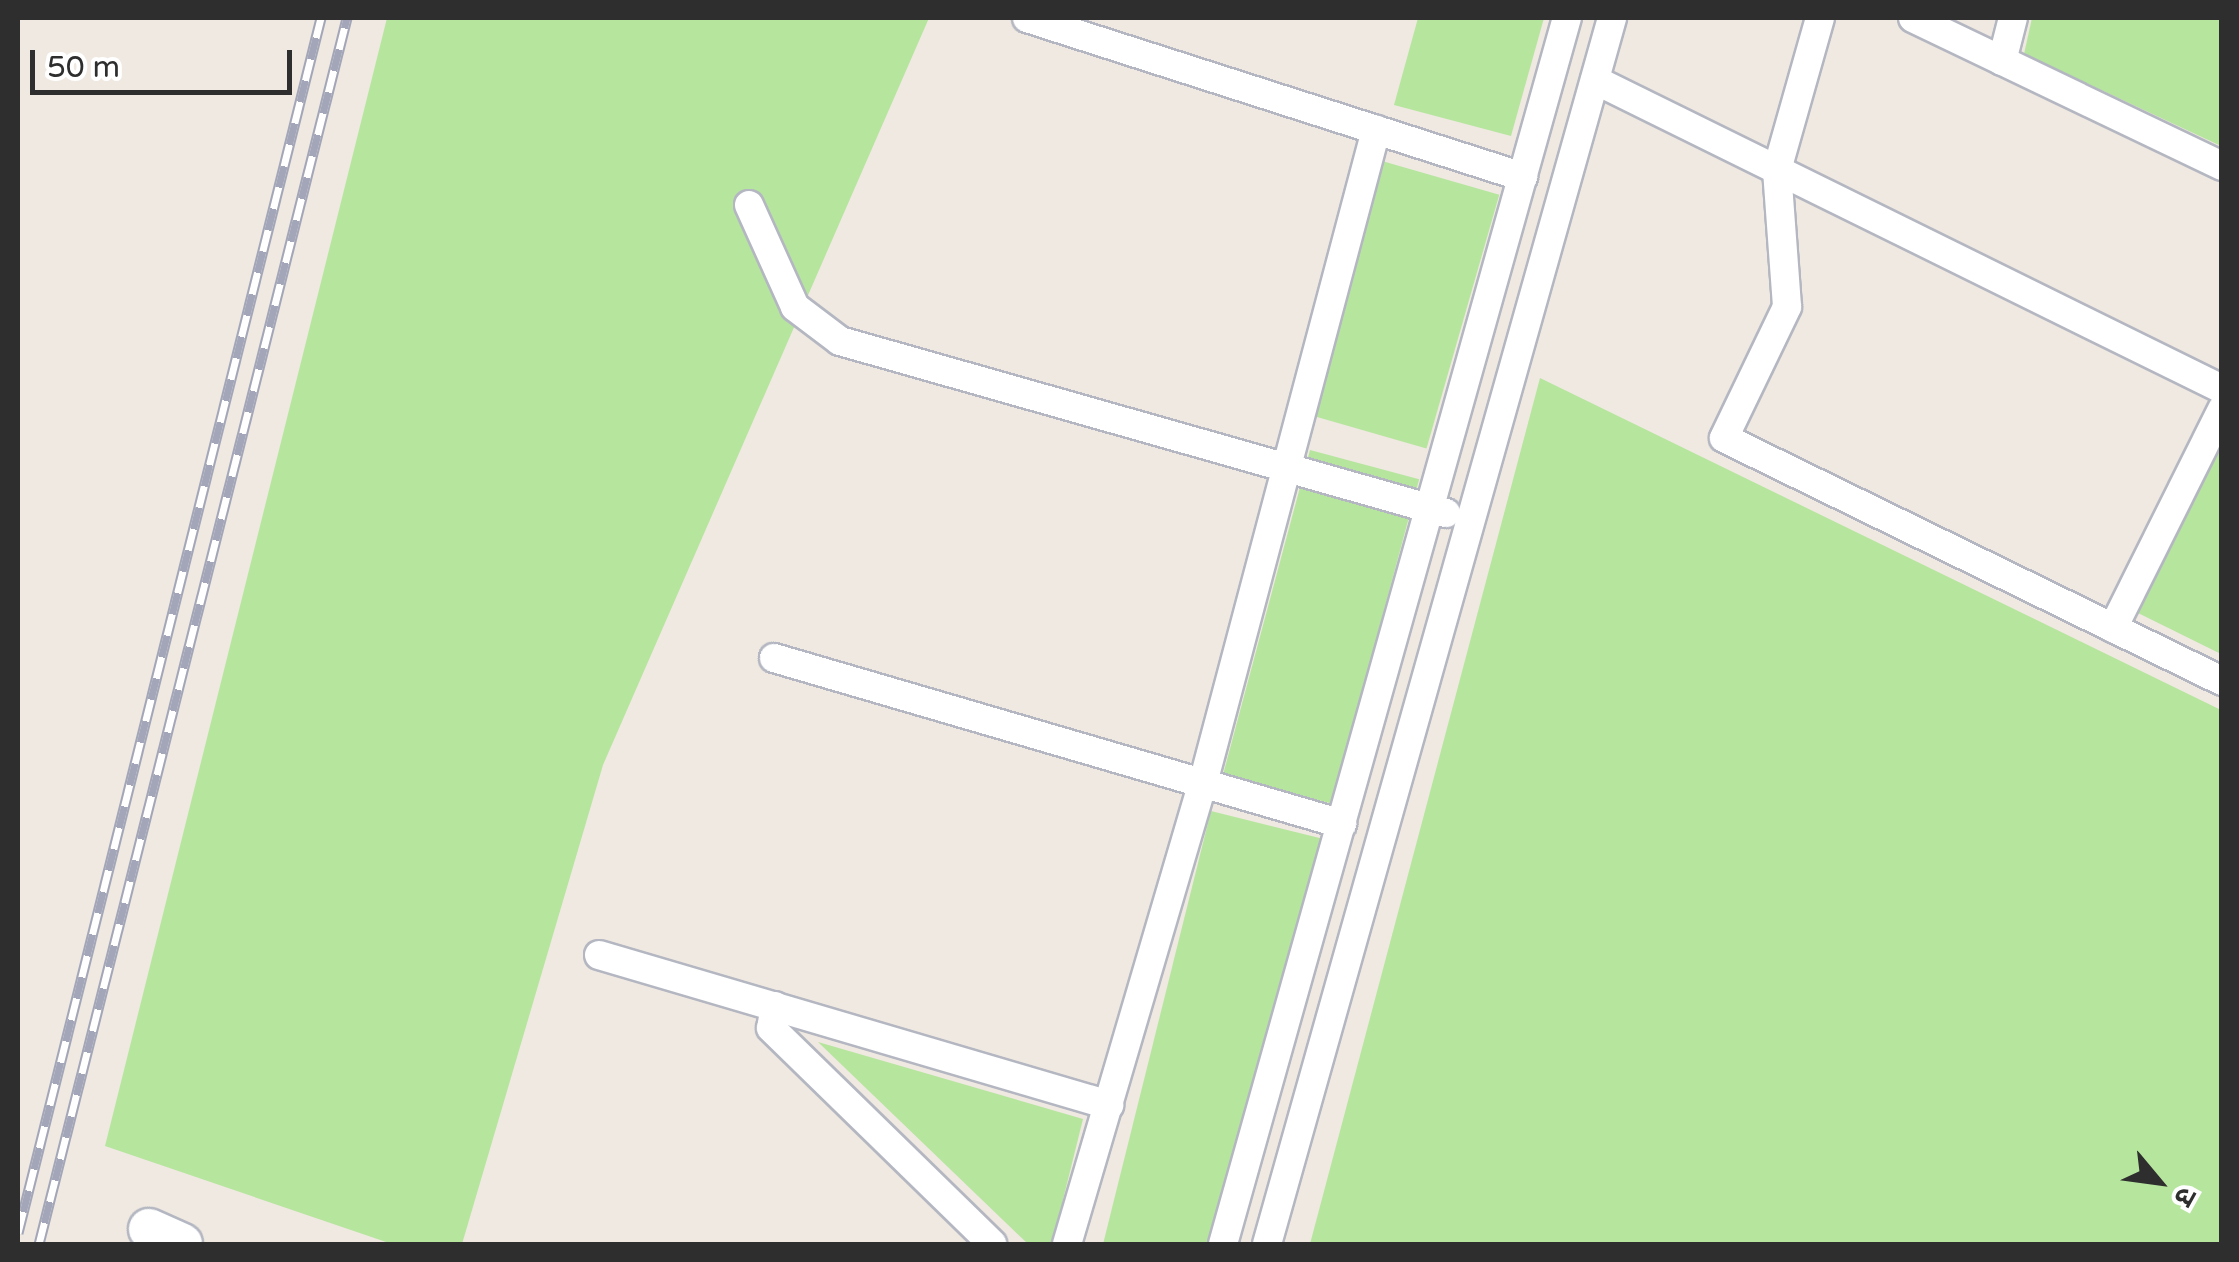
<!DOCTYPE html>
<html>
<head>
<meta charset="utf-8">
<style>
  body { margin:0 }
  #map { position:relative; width:2239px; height:1262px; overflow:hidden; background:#efe9e1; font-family:"Varela Round","Noto Sans Devanagari",sans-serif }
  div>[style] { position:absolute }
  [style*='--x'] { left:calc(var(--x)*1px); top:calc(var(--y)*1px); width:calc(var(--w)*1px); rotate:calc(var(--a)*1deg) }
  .green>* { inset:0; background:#b6e59e; transform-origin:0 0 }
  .roads { filter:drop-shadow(2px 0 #b4b7c1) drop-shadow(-2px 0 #b4b7c1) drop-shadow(0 2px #b4b7c1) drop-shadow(0 -2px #b4b7c1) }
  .street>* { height:28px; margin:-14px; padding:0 14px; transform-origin:14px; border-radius:14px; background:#fff }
  .secondary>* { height:40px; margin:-20px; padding:0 20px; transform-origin:20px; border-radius:20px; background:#fff }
  .rail>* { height:11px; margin-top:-5.5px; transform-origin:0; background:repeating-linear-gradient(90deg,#fff 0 22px,#a3a6b8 0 44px); box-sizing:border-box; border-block:2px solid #a3a6b8 }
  span { translate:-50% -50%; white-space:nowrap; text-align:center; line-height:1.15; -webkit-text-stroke:8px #fff; paint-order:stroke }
  .frame { position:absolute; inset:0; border:20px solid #2e2e2e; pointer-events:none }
  .north { position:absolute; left:2109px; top:1132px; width:100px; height:100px; -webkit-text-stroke:8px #fff; paint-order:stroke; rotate:119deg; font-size:28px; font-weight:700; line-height:40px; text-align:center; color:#2e2e2e }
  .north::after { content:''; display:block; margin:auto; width:35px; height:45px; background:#2e2e2e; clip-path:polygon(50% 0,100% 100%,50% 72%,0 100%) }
  .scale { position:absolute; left:30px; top:50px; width:262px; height:45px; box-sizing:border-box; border:5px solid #2e2e2e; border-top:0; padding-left:12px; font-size:30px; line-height:35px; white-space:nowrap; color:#2e2e2e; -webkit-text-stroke:8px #fff; paint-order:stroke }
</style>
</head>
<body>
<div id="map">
  <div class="green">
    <div style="clip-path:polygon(387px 18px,929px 18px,603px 765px,462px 1244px,392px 1244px,105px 1146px)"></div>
    <div style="clip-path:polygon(1418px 18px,1544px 18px,1511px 136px,1394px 105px)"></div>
    <div style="clip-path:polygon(2032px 18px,2221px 18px,2221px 146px,2024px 54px)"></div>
    <div style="left:1382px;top:161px;width:122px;height:264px;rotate:16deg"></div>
    <div style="clip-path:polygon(1540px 378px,2221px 710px,2221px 1244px,1310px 1244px)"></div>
    <div style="clip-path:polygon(2221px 442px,2222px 654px,2221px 654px,2138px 613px)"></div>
    <div style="left:1310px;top:450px;width:113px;height:336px;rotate:15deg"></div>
    <div style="left:1211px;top:811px;width:114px;height:449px;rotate:14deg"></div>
    <div style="clip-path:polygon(818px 1042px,1083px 1119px,1052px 1244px,1028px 1244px)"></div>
  </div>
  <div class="roads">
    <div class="street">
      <div style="--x:1027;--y:18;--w:521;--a:17.77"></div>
      <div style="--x:1820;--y:18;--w:158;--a:105.8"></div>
      <div style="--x:1777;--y:170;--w:137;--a:85.8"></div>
      <div style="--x:1787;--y:307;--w:145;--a:115.7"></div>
      <div style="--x:1724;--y:438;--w:554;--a:26.01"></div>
      <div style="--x:1913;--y:18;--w:343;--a:25.6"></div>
      <div style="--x:2002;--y:61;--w:44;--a:-75.7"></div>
      <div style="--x:1595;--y:80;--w:699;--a:26.24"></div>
      <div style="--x:749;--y:205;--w:112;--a:65.7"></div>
      <div style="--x:795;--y:307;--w:56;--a:37.1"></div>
      <div style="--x:840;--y:341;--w:630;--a:15.85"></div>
      <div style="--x:2113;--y:628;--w:245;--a:-63.5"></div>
      <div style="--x:774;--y:658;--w:592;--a:16.29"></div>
      <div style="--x:599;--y:955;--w:532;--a:16.39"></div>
      <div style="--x:775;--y:1006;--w:22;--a:100"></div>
      <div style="--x:771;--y:1028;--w:309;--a:44.3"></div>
      <div style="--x:1067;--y:1244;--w:481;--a:-73.6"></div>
      <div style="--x:1203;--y:783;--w:676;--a:-75.16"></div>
      <div style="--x:1223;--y:1244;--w:1273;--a:-74.33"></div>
      <div style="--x:1267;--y:1244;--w:1274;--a:-74.28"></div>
    </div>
    <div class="secondary">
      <div style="--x:149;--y:1229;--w:36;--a:24"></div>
    </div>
  </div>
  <div class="rail">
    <div style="--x:18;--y:1233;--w:1252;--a:-76"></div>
    <div style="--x:39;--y:1244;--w:1264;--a:-75.9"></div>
  </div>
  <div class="frame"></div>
  <div class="north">उ</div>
  <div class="scale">50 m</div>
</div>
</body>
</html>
